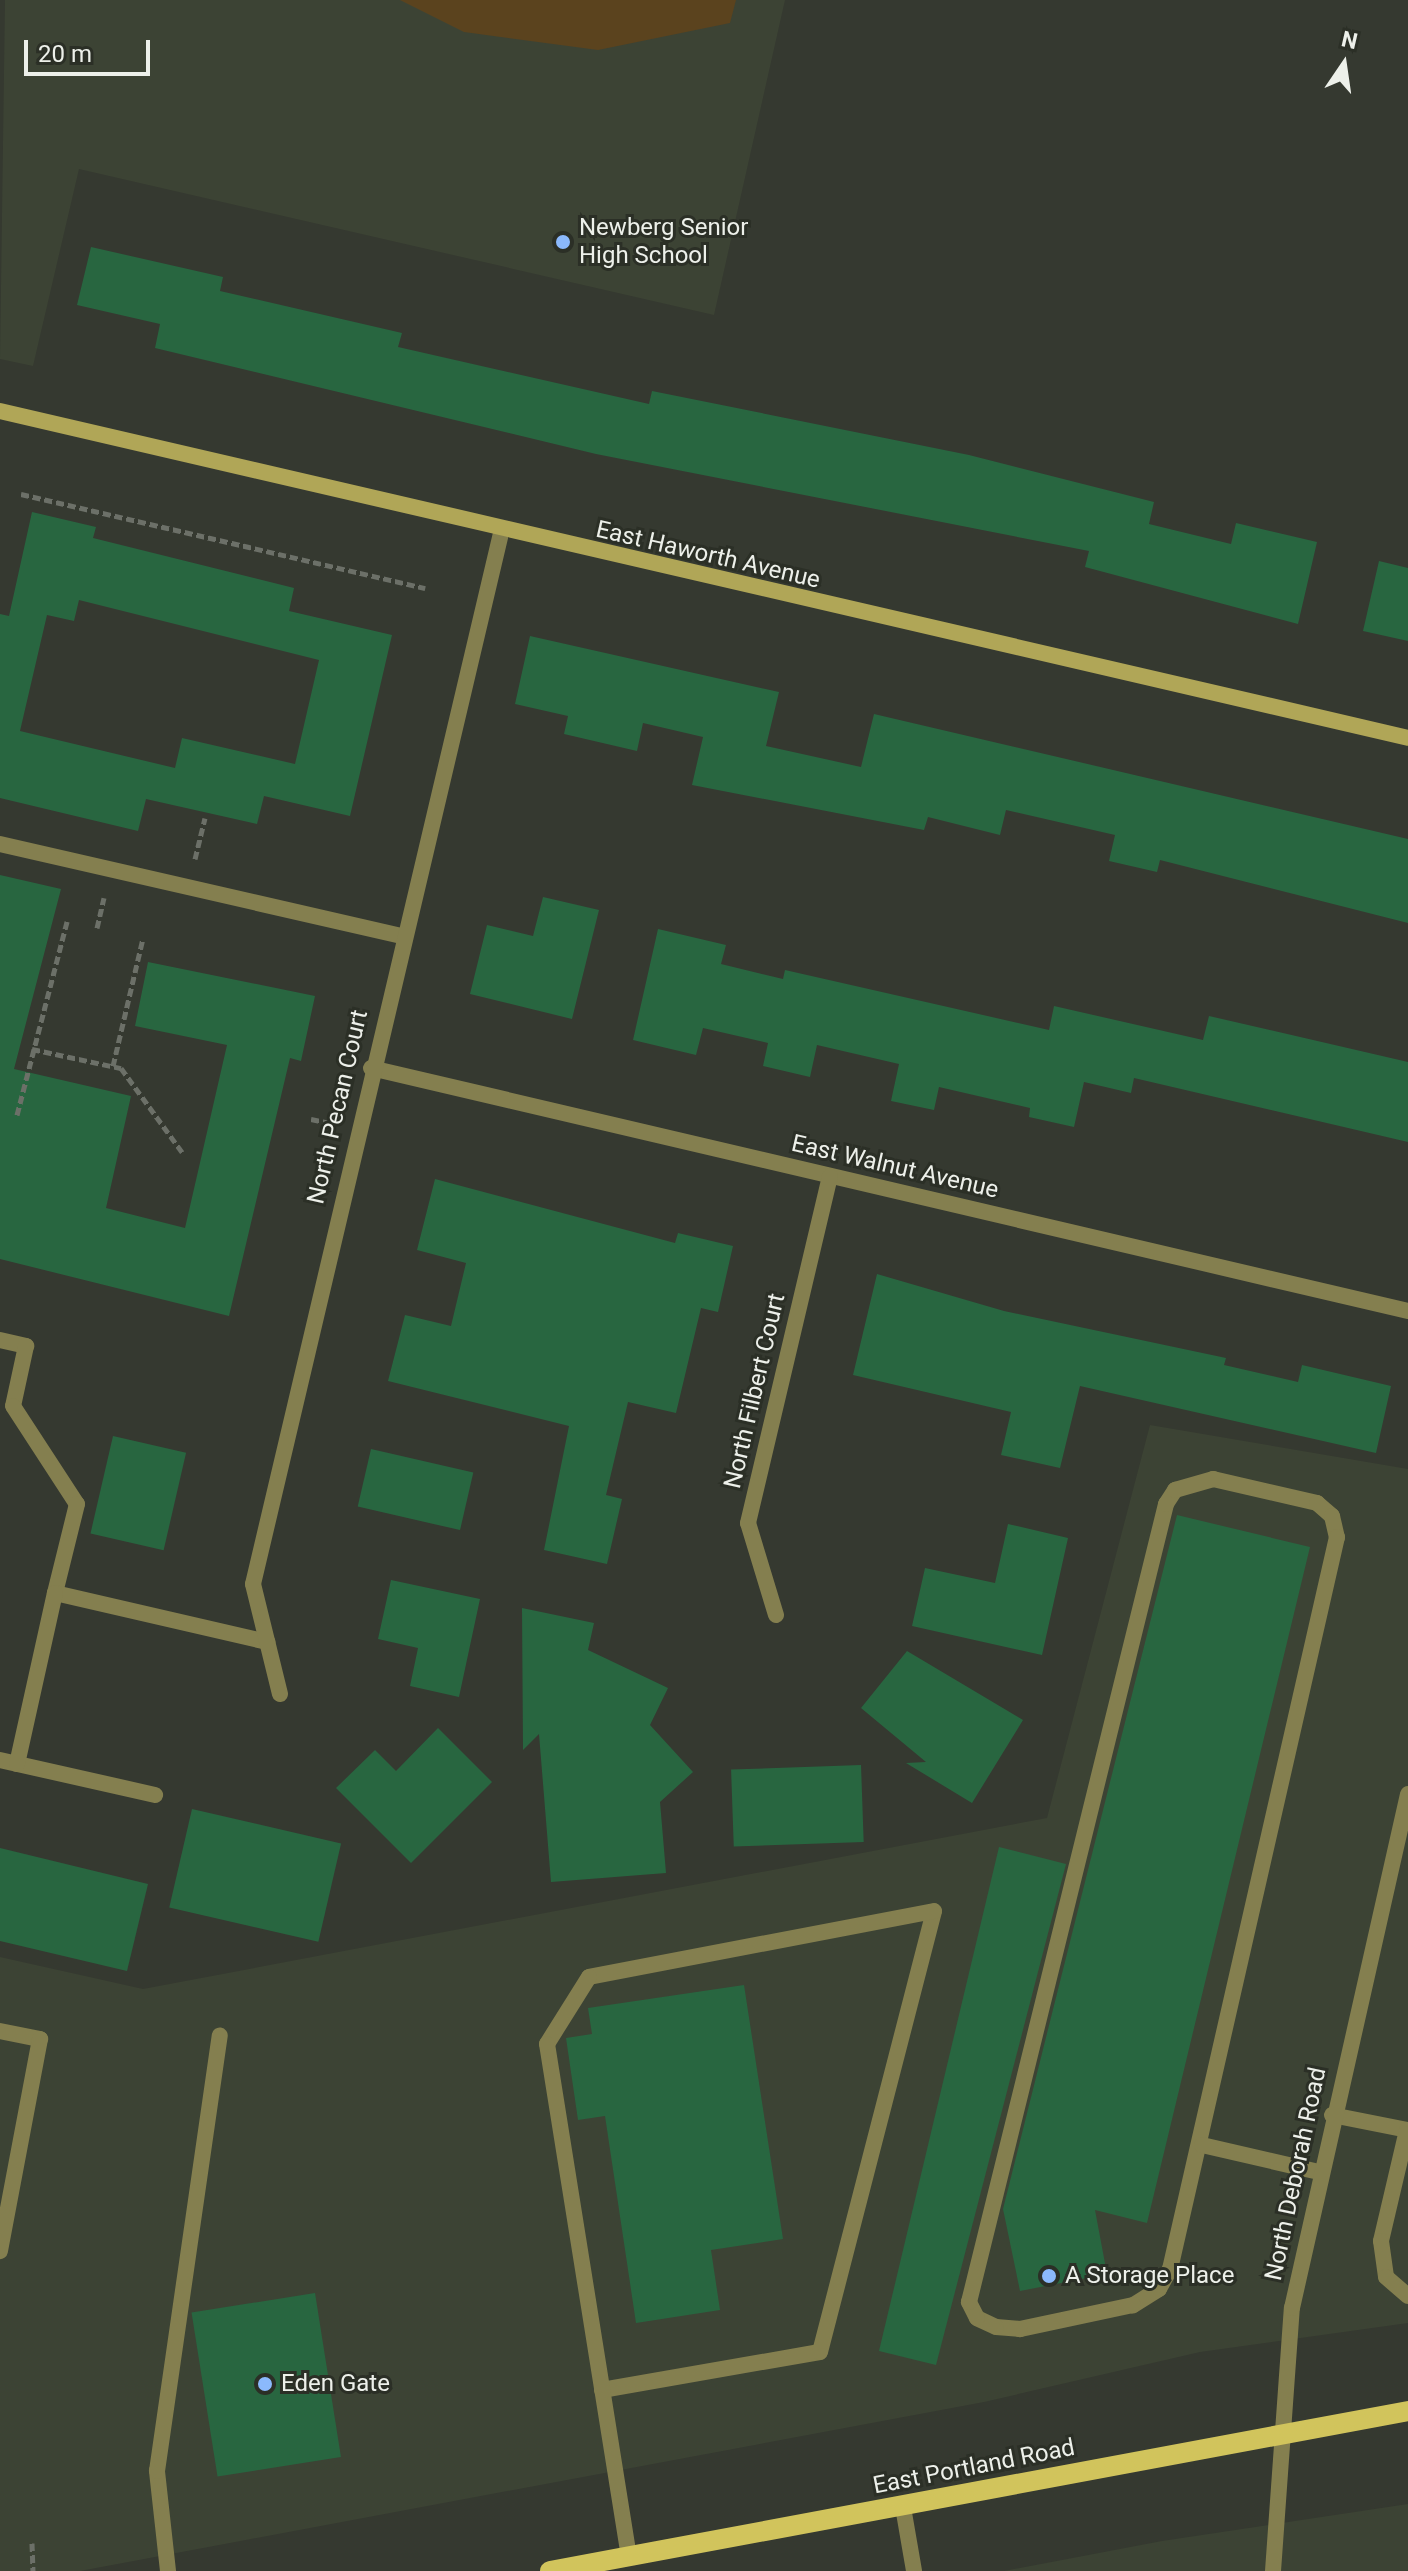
<!DOCTYPE html>
<html>
<head>
<meta charset="utf-8">
<style>
  body { margin:0 }
  #map { position:relative; width:1408px; height:2571px; overflow:hidden; background:#353930; font-family:Roboto,sans-serif }
  div>[style] { position:absolute }
  [style*='--x'] { left:calc(var(--x)*1px); top:calc(var(--y)*1px); width:calc(var(--w)*1px); rotate:calc(var(--a)*1deg) }
  .built>* { inset:0; background:#3c4334 }
  .green>* { inset:0; background:#5b431e }
  .building>* { inset:0; background:#286640; transform-origin:0 0 }
  .path>* { height:5px; margin-top:-2.5px; transform-origin:0; background:repeating-linear-gradient(90deg,#6c7068 0 8px,transparent 0 12px) }
  .lane>* { height:16px; margin:-8px; padding:0 8px; transform-origin:8px; border-radius:8px; background:#847f4f }
  .street>* { height:16px; margin:-8px; padding:0 8px; transform-origin:8px; border-radius:8px; background:#847f4f }
  .secondary>* { height:16px; margin:-8px; padding:0 8px; transform-origin:8px; border-radius:8px; background:#b0a657 }
  .primary>* { height:20px; margin:-10px; padding:0 10px; transform-origin:10px; border-radius:10px; background:#d1c45c }
  .dots>* { width:22px; height:22px; translate:-50% -50%; box-sizing:border-box; border:4px solid #2b2f26; border-radius:50% }
  span { translate:-50% -50%; white-space:nowrap; text-align:center; line-height:1.15; -webkit-text-stroke:6px #2b2f26; paint-order:stroke }
  .poi-label { font-size:24px; color:#edf0ea }
  .left { translate:0 -50%; text-align:left }
  .street-label { font-size:24px; color:#edf0ea }
  .north { position:absolute; left:1304px; top:24px; width:80px; height:80px; -webkit-text-stroke:6px #2b2f26; paint-order:stroke; rotate:13deg; font-size:22px; font-weight:700; line-height:32px; text-align:center; color:#edf0ea }
  .north::after { content:''; display:block; margin:auto; width:28px; height:36px; background:#edf0ea; clip-path:polygon(50% 0,100% 100%,50% 72%,0 100%) }
  .scale { position:absolute; left:24px; top:40px; width:126px; height:36px; box-sizing:border-box; border:4px solid #edf0ea; border-top:0; padding-left:10px; font-size:24px; line-height:28px; white-space:nowrap; color:#edf0ea; -webkit-text-stroke:6px #2b2f26; paint-order:stroke }
</style>
</head>
<body>
<div id="map">
  <div class="built">
    <div style="clip-path:polygon(5px 0,785px 0,714px 315px,79px 169px,33px 366px,0 359px)"></div>
    <div style="clip-path:polygon(1150px 1425px,1408px 1469px,1408px 2323px,1200px 2352px,984px 2402px,80px 2571px,0 2571px,0 1957px,143px 1989px,1047px 1818px)"></div>
    <div style="clip-path:polygon(1408px 2504px,1408px 2571px,1004px 2571px,1162px 2541px)"></div>
  </div>
  <div class="green">
    <div style="clip-path:polygon(400px 0,736px 0,730px 23px,598px 50px,464px 32px)"></div>
  </div>
  <div class="building">
    <div style="clip-path:polygon(91px 247px,223px 277px,220px 291px,402px 333px,398px 347px,649px 404px,652px 391px,969px 455px,1154px 502px,1149px 524px,1231px 544px,1236px 523px,1317px 542px,1298px 624px,1085px 567px,1089px 551px,596px 454px,155px 348px,160px 324px,77px 305px)"></div>
    <div style="clip-path:polygon(evenodd,32px 512px,96px 527px,93px 538px,294px 588px,289px 611px,392px 635px,350px 816px,264px 796px,257px 824px,146px 799px,138px 831px,0 798px,0 614px,9px 616px,32px 512px,79px 600px,319px 660px,295px 764px,182px 738px,175px 768px,20px 731px,47px 615px,74px 621px,79px 600px)"></div>
    <div style="clip-path:polygon(1379px 561px,1408px 568px,1408px 641px,1363px 631px)"></div>
    <div style="clip-path:polygon(530px 636px,779px 692px,766px 746px,861px 767px,874px 714px,1408px 839px,1408px 923px,1160px 860px,1157px 872px,1109px 861px,1115px 835px,1006px 810px,1000px 835px,928px 817px,924px 830px,692px 785px,703px 737px,643px 723px,637px 751px,564px 734px,568px 716px,515px 704px)"></div>
    <div style="clip-path:polygon(0 875px,61px 889px,14px 1069px,131px 1096px,106px 1208px,185px 1228px,227px 1045px,135px 1026px,148px 962px,315px 996px,301px 1061px,290px 1058px,229px 1316px,0 1259px)"></div>
    <div style="clip-path:polygon(543px 897px,599px 910px,572px 1019px,470px 994px,487px 925px,533px 936px)"></div>
    <div style="clip-path:polygon(658px 929px,726px 945px,721px 964px,783px 979px,785px 970px,1049px 1030px,1054px 1006px,1203px 1040px,1209px 1016px,1408px 1062px,1408px 1142px,1134px 1078px,1131px 1093px,1084px 1082px,1074px 1127px,1029px 1117px,1030px 1108px,939px 1087px,934px 1110px,891px 1101px,899px 1064px,817px 1045px,810px 1077px,763px 1066px,768px 1043px,703px 1028px,696px 1055px,633px 1040px)"></div>
    <div style="clip-path:polygon(435px 1179px,675px 1243px,678px 1233px,733px 1246px,718px 1312px,701px 1308px,676px 1413px,628px 1402px,606px 1495px,622px 1499px,607px 1564px,544px 1550px,569px 1426px,388px 1381px,405px 1315px,451px 1326px,466px 1263px,417px 1250px)"></div>
    <div style="clip-path:polygon(877px 1274px,1004px 1311px,1226px 1358px,1224px 1365px,1298px 1382px,1302px 1365px,1391px 1386px,1376px 1453px,1080px 1386px,1060px 1468px,1001px 1455px,1011px 1412px,853px 1375px)"></div>
    <div style="left:113px;top:1436px;width:75px;height:100px;rotate:13deg"></div>
    <div style="left:371px;top:1449px;width:105px;height:59px;rotate:13deg"></div>
    <div style="clip-path:polygon(1177px 1515px,1310px 1547px,1147px 2223px,1095px 2210px,1107px 2274px,1020px 2291px,1003px 2209px)"></div>
    <div style="clip-path:polygon(1008px 1524px,1068px 1538px,1042px 1655px,912px 1626px,925px 1568px,995px 1583px)"></div>
    <div style="clip-path:polygon(391px 1580px,480px 1599px,459px 1697px,410px 1686px,418px 1648px,378px 1639px)"></div>
    <div style="clip-path:polygon(522px 1608px,594px 1623px,588px 1650px,668px 1688px,650px 1725px,693px 1772px,660px 1802px,666px 1873px,551px 1882px,539px 1734px,523px 1750px)"></div>
    <div style="clip-path:polygon(907px 1651px,1023px 1720px,972px 1803px,906px 1763px,926px 1762px,861px 1708px)"></div>
    <div style="clip-path:polygon(438px 1728px,492px 1782px,411px 1863px,336px 1788px,375px 1750px,396px 1771px)"></div>
    <div style="left:861px;top:1765px;width:77px;height:130px;rotate:88deg"></div>
    <div style="left:192px;top:1809px;width:153px;height:101px;rotate:13deg"></div>
    <div style="clip-path:polygon(999px 1847px,1066px 1864px,936px 2365px,879px 2351px)"></div>
    <div style="clip-path:polygon(0 1848px,148px 1884px,127px 1971px,0 1941px)"></div>
    <div style="clip-path:polygon(744px 1985px,783px 2239px,711px 2250px,720px 2310px,636px 2323px,605px 2116px,578px 2120px,566px 2038px,592px 2034px,588px 2008px)"></div>
    <div style="left:315px;top:2293px;width:166px;height:125px;rotate:81deg"></div>
  </div>
  <div class="path">
    <div style="--x:21;--y:494;--w:415;--a:13.1"></div>
    <div style="--x:195;--y:859;--w:42;--a:-76.3"></div>
    <div style="--x:97;--y:928;--w:31;--a:-77"></div>
    <div style="--x:32;--y:1049;--w:91;--a:12.1"></div>
    <div style="--x:121;--y:1068;--w:104;--a:54"></div>
    <div style="--x:113;--y:1066;--w:131;--a:-76.8"></div>
    <div style="--x:17;--y:1115;--w:200;--a:-75.5"></div>
    <div style="--x:311;--y:1119;--w:24;--a:12"></div>
    <div style="--x:32;--y:2543;--w:28;--a:88"></div>
  </div>
  <div class="lane">
    <div style="--x:0;--y:844;--w:413;--a:12.9"></div>
    <div style="--x:0;--y:1340;--w:27;--a:13"></div>
    <div style="--x:26;--y:1346;--w:61;--a:102.2"></div>
    <div style="--x:13;--y:1406;--w:117;--a:56.9"></div>
    <div style="--x:77;--y:1504;--w:92;--a:103.9"></div>
    <div style="--x:55;--y:1593;--w:218;--a:13"></div>
    <div style="--x:1213;--y:1479;--w:107;--a:13"></div>
    <div style="--x:1317;--y:1503;--w:20;--a:41"></div>
    <div style="--x:1332;--y:1516;--w:22;--a:77"></div>
    <div style="--x:1337;--y:1537;--w:751;--a:102.85"></div>
    <div style="--x:1170;--y:2269;--w:23;--a:119"></div>
    <div style="--x:1159;--y:2289;--w:31;--a:148"></div>
    <div style="--x:1133;--y:2305;--w:116;--a:168"></div>
    <div style="--x:1020;--y:2329;--w:24;--a:-175"></div>
    <div style="--x:996;--y:2327;--w:21;--a:-155"></div>
    <div style="--x:977;--y:2318;--w:18;--a:-117"></div>
    <div style="--x:969;--y:2302;--w:822;--a:-76.13"></div>
    <div style="--x:1166;--y:1504;--w:17;--a:-57"></div>
    <div style="--x:1175;--y:1490;--w:40;--a:-16"></div>
    <div style="--x:0;--y:1760;--w:159;--a:12.7"></div>
    <div style="--x:17;--y:1764;--w:175;--a:-77.5"></div>
    <div style="--x:0;--y:2031;--w:41;--a:11.3"></div>
    <div style="--x:40;--y:2039;--w:216;--a:100.7"></div>
    <div style="--x:1332;--y:2115;--w:77;--a:11.2"></div>
    <div style="--x:1407;--y:2130;--w:114;--a:103.2"></div>
    <div style="--x:1381;--y:2241;--w:36;--a:82"></div>
    <div style="--x:1386;--y:2277;--w:29;--a:41"></div>
    <div style="--x:1202;--y:2145;--w:120;--a:13"></div>
    <div style="--x:602;--y:2390;--w:221;--a:-9.9"></div>
    <div style="--x:820;--y:2352;--w:455;--a:-75.5"></div>
    <div style="--x:934;--y:1911;--w:351;--a:169.2"></div>
    <div style="--x:589;--y:1977;--w:79;--a:122.1"></div>
    <div style="--x:547;--y:2044;--w:520;--a:80.92"></div>
    <div style="--x:903;--y:2507;--w:65;--a:80.2"></div>
    <div style="--x:168;--y:2571;--w:101;--a:-96.3"></div>
    <div style="--x:157;--y:2471;--w:440;--a:-81.8"></div>
  </div>
  <div class="street">
    <div style="--x:371;--y:1068;--w:1065;--a:13.19"></div>
    <div style="--x:776;--y:1615;--w:96;--a:-106.9"></div>
    <div style="--x:748;--y:1523;--w:356;--a:-76.7"></div>
    <div style="--x:280;--y:1694;--w:113;--a:-103.8"></div>
    <div style="--x:253;--y:1584;--w:1080;--a:-76.72"></div>
    <div style="--x:1273;--y:2571;--w:264;--a:-85.9"></div>
    <div style="--x:1292;--y:2308;--w:527;--a:-77.28"></div>
  </div>
  <div class="secondary">
    <div style="--x:0;--y:411;--w:1445;--a:13.07"></div>
  </div>
  <div class="primary">
    <div style="--x:550;--y:2571;--w:873;--a:-10.56"></div>
  </div>
  <div class="dots">
    <div style="left:563px;top:242px;background:#8bb9fc"></div>
    <div style="left:1049px;top:2276px;background:#8bb9fc"></div>
    <div style="left:265px;top:2384px;background:#8bb9fc"></div>
  </div>
  <div class="poi-label">
    <span class="left" style="left:579px;top:242px">Newberg Senior<br>High School</span>
    <span class="left" style="left:1065px;top:2276px">A Storage Place</span>
    <span class="left" style="left:281px;top:2384px">Eden Gate</span>
  </div>
  <div class="street-label">
    <span style="left:708px;top:555px;rotate:13deg">East Haworth Avenue</span>
    <span style="left:338px;top:1107px;rotate:-77deg">North Pecan Court</span>
    <span style="left:895px;top:1167px;rotate:13deg">East Walnut Avenue</span>
    <span style="left:755px;top:1391px;rotate:-77deg">North Filbert Court</span>
    <span style="left:1296px;top:2174px;rotate:-78deg">North Deborah Road</span>
    <span style="left:974px;top:2467px;rotate:-11deg">East Portland Road</span>
  </div>
  <div class="north">N</div>
  <div class="scale">20 m</div>
</div>
</body>
</html>
